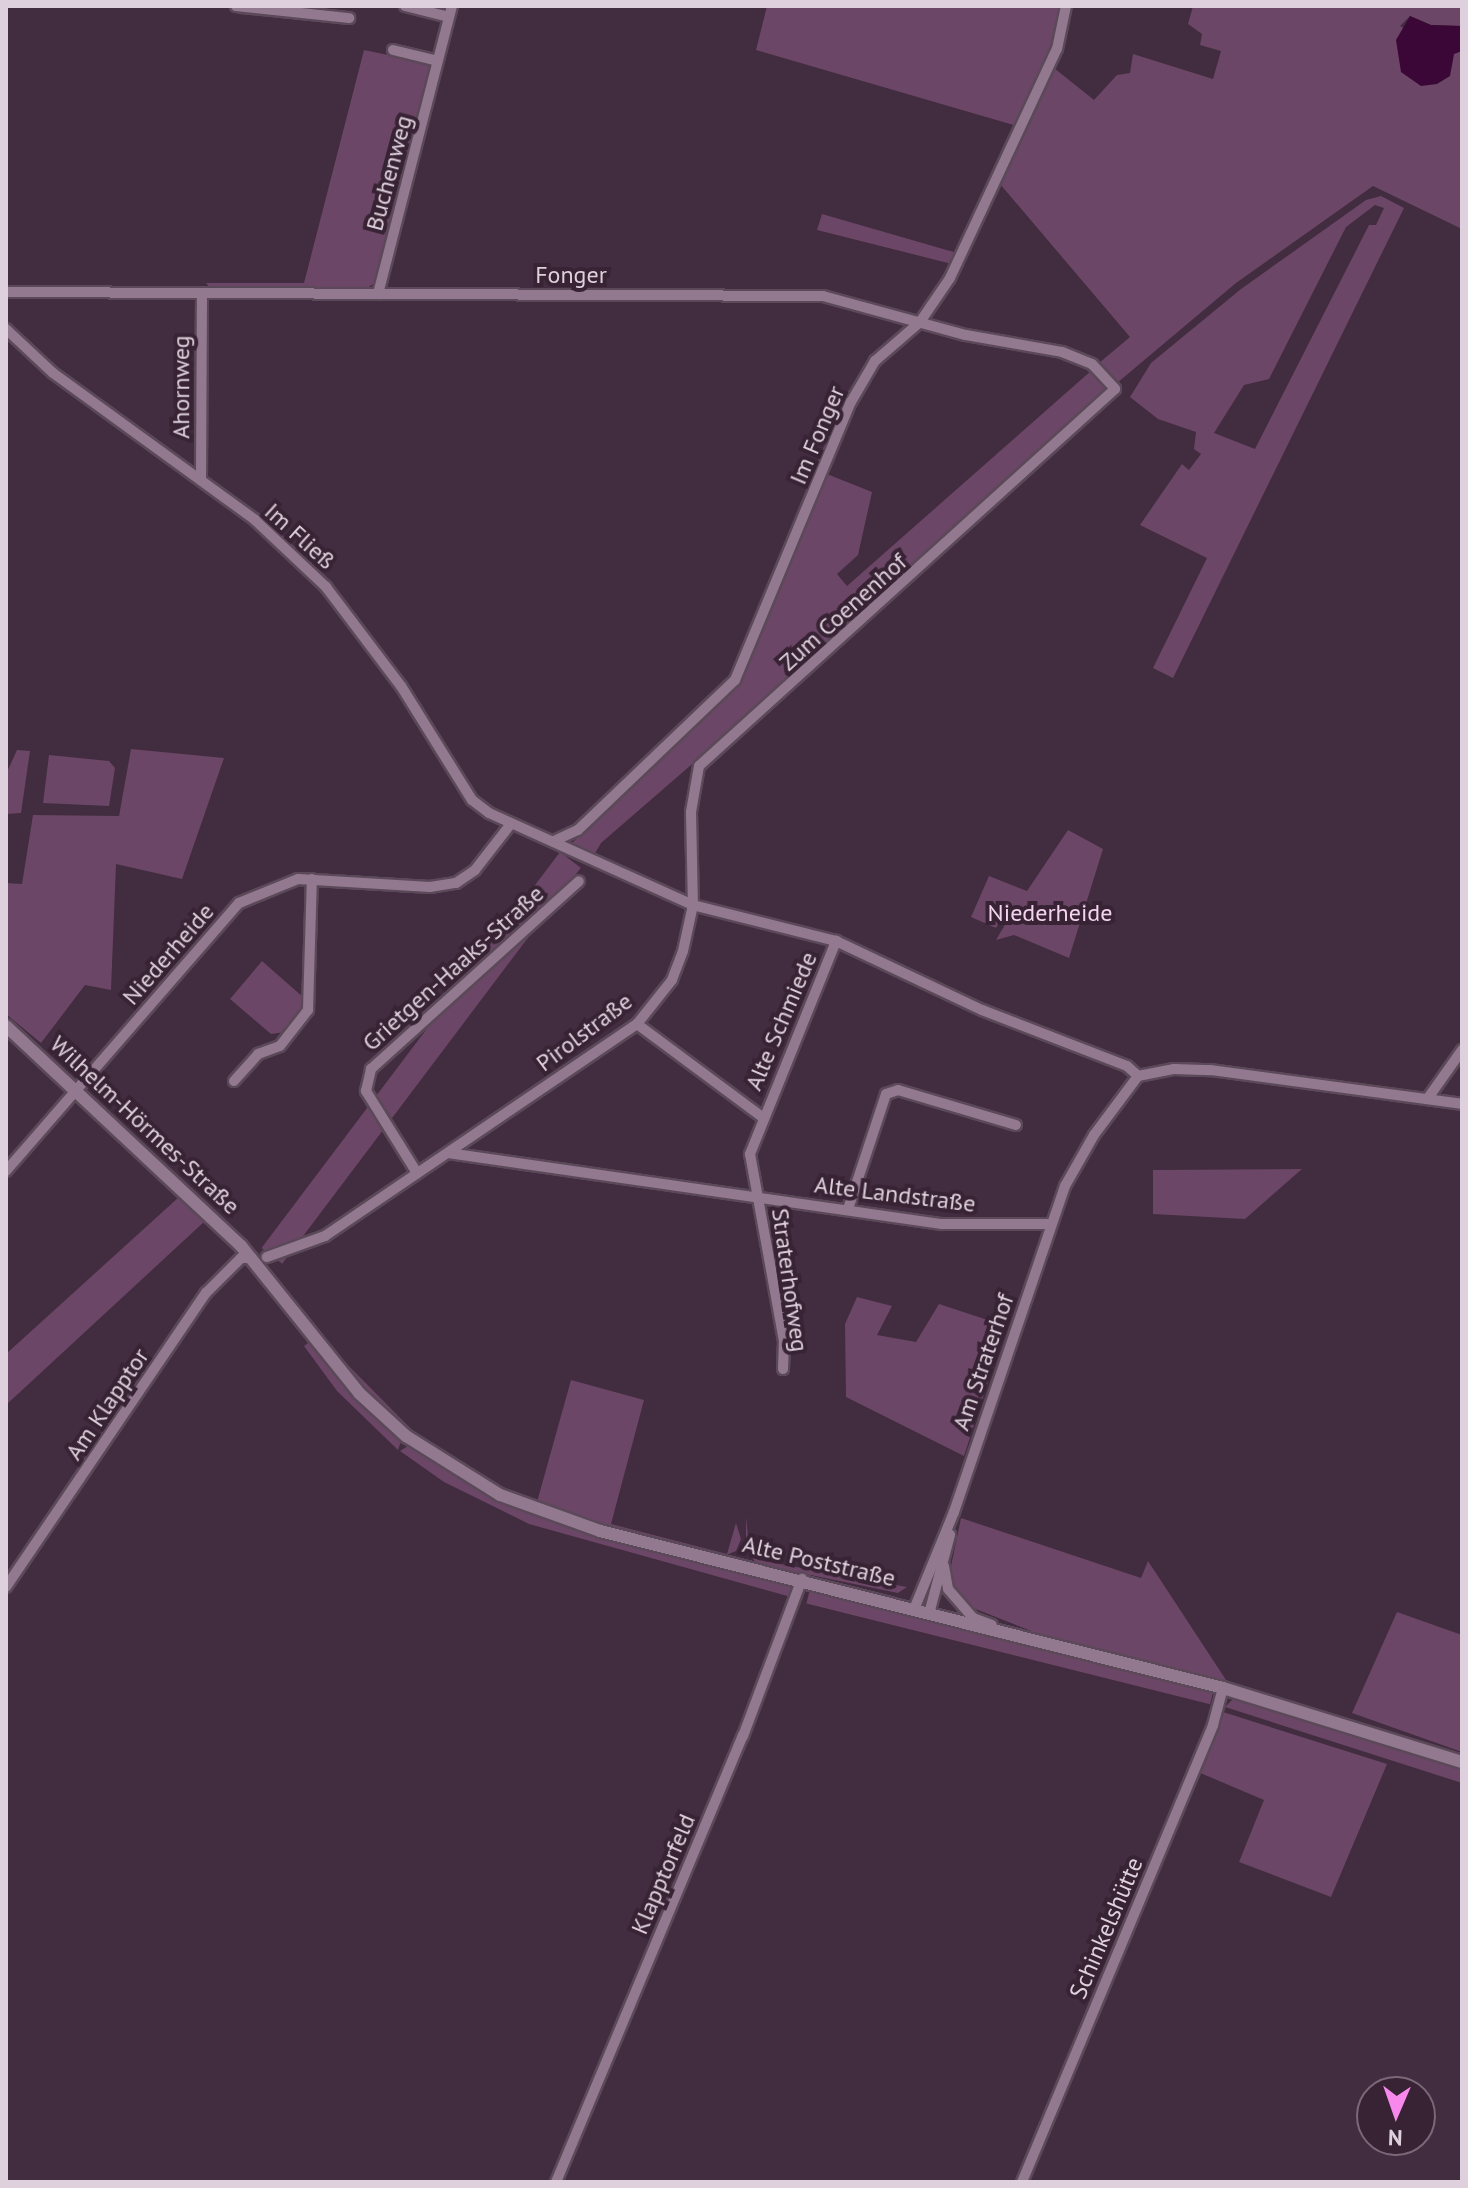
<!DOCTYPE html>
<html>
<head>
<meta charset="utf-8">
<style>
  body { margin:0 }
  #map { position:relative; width:1468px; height:2188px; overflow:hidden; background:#422c3f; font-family:"PT Sans",sans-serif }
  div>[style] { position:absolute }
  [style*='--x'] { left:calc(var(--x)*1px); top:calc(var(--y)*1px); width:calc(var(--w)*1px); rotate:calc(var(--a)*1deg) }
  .green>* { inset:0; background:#6b4666; transform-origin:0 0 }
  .water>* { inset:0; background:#3b0737 }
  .roads { filter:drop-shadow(2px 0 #5b4959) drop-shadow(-2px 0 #5b4959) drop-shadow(0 2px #5b4959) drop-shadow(0 -2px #5b4959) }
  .minor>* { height:10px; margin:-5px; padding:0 5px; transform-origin:5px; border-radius:5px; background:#93798f }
  .tertiary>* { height:12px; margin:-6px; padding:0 6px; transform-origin:6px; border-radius:6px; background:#93798f }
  span { translate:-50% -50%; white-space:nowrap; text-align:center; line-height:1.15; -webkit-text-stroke:8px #382335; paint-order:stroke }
  .street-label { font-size:24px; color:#ded0dc }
  .park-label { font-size:24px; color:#f5d4f0 }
  .frame { position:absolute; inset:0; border:8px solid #ded0dc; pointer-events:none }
  .north { position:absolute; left:1356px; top:2076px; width:80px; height:80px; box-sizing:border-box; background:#382335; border:2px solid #7a6878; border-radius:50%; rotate:182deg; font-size:22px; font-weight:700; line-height:32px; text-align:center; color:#ded0dc }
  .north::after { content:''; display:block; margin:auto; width:28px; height:36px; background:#f888eb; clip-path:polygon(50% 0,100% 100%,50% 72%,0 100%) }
</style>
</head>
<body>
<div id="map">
  <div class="green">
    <div style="clip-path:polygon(767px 6px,1060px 6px,1049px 54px,1017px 126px,756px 50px)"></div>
    <div style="clip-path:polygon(1193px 6px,1462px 6px,1462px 26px,1431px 25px,1410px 16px,1400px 26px,1453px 54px,1462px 51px,1462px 229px,1373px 186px,1236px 283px,1117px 383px,1099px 363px,1130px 337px,1000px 184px,1054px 68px,1094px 100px,1117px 75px,1130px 73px,1133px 54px,1213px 79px,1221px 51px,1200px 45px,1202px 34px,1188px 24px)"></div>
    <div style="clip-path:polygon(243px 9px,349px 21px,349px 25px,238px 14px)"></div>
    <div style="clip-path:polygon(364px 50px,388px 55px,389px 51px,429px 61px,432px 67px,376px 282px,366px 289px,211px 289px,206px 283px,304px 283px)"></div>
    <div style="clip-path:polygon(evenodd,1381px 196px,1404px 208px,1173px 678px,1153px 668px,1207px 558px,1140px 525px,1182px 464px,1189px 470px,1201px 454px,1194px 449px,1196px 432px,1158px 419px,1130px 397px,1151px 363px,1241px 289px,1366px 200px,1381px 196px,1375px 205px,1384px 208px,1376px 225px,1369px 225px,1255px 449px,1214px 433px,1244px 385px,1269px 379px,1346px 227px,1375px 205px)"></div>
    <div style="clip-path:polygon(822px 214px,957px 253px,952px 264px,817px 230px)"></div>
    <div style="clip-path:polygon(1092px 370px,1108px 387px,863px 616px,601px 843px,594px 855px,572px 843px,740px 681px,827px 474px,872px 492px,858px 555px,837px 574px,847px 586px)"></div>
    <div style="clip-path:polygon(131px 749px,224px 758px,182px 879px,116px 864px,111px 990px,85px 985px,41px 1043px,6px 1014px,6px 883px,22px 884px,33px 815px,119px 816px)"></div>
    <div style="clip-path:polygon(17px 750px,30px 751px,21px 813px,6px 814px,6px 774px)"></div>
    <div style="clip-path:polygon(49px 755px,109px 761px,115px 768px,109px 806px,43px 803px)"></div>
    <div style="clip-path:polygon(1068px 830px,1103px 849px,1069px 958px,1014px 935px,996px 940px,1006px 923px,1000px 921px,996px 928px,971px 917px,989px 876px,1027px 891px)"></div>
    <div style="left:560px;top:852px;width:26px;height:496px;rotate:37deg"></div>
    <div style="clip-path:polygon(262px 961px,303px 997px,304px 1010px,285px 1032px,271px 1034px,230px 999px)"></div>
    <div style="clip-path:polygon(1302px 1169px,1245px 1219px,1153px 1214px,1153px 1170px)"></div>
    <div style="clip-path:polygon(179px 1197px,205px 1221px,6px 1405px,6px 1354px)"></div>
    <div style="clip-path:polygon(283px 1288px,336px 1353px,415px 1433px,496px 1484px,537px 1502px,571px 1380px,644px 1400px,611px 1524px,727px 1554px,736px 1523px,741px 1539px,736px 1551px,724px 1556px,593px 1523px,509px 1493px,475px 1476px,410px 1432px,372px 1398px,331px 1353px)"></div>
    <div style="clip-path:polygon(857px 1297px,892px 1306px,877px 1335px,916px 1342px,939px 1304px,1006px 1326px,964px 1456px,846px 1397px,845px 1324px)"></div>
    <div style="clip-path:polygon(308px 1343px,401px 1441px,398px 1450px,337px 1391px,304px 1346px)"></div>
    <div style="clip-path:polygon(408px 1446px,518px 1510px,591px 1534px,792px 1586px,791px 1597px,529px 1524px,444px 1482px,400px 1451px)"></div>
    <div style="clip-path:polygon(746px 1517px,750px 1554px,758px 1560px,907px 1587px,898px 1593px,757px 1564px,746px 1550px)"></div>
    <div style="clip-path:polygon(961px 1518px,1141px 1578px,1148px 1561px,1228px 1683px,1036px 1633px,973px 1608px,954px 1590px,949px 1576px)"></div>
    <div style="left:810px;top:1589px;width:416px;height:15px;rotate:14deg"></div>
    <div style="clip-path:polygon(1397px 1612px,1462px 1635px,1462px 1752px,1352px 1713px)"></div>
    <div style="clip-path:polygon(1234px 1698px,1462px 1768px,1462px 1783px,1225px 1707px)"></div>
    <div style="clip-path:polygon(1223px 1712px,1387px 1764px,1331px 1897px,1239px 1862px,1264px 1800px,1198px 1772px)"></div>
  </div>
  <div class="water">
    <div style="clip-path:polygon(1410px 16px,1431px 25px,1462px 26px,1462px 51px,1454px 54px,1450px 76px,1437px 84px,1421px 86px,1401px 72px,1396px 40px)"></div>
  </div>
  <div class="roads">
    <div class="minor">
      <div style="--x:236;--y:6;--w:114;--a:6.1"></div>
      <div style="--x:405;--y:6;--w:45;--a:14"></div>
      <div style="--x:393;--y:50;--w:46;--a:13.7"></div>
      <div style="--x:6;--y:292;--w:817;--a:0.28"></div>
      <div style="--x:823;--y:296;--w:148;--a:15.3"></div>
      <div style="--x:966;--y:335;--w:97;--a:10"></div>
      <div style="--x:1062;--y:352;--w:32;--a:22"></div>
      <div style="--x:1092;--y:364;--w:34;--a:47"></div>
      <div style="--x:1115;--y:389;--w:561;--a:137.82"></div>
      <div style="--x:699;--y:766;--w:47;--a:99.9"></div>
      <div style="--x:691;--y:812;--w:93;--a:88.8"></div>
      <div style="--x:693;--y:905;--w:47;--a:102.3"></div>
      <div style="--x:683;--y:951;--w:31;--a:111"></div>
      <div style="--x:672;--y:980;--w:56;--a:128.5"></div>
      <div style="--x:637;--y:1024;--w:377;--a:145.8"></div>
      <div style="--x:325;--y:1236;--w:62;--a:160.1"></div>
      <div style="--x:378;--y:294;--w:297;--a:-75.6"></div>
      <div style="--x:6;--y:329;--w:64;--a:43.1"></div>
      <div style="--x:53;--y:373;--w:250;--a:36"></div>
      <div style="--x:255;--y:520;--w:98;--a:43.3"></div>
      <div style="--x:326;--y:587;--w:124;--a:52.9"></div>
      <div style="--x:401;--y:686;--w:134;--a:58.1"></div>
      <div style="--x:472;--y:800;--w:21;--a:37"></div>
      <div style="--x:489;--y:813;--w:224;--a:24.3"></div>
      <div style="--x:693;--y:905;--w:147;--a:14.1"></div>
      <div style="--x:836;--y:941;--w:161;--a:25.3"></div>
      <div style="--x:982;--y:1010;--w:155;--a:21.1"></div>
      <div style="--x:1127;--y:1066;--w:15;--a:42"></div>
      <div style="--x:201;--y:480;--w:185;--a:-89.7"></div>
      <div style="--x:554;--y:841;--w:26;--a:-25"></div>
      <div style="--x:578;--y:830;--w:217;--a:-43.7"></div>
      <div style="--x:735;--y:680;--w:301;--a:-67.4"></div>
      <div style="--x:851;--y:402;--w:48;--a:-59.7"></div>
      <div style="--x:875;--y:361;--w:60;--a:-40.9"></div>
      <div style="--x:920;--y:322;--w:53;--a:-55.7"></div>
      <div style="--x:950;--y:278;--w:253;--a:-65"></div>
      <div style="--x:1057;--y:49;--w:44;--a:-78.2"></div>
      <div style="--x:637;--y:1024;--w:156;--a:36.6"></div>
      <div style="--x:234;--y:1081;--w:36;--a:-48"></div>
      <div style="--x:258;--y:1054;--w:23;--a:-20"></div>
      <div style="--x:280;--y:1046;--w:46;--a:-52.1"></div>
      <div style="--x:308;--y:1010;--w:131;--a:-88.3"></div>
      <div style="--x:1428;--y:1098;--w:59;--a:-54.7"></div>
      <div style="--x:448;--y:1153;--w:499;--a:8.2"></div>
      <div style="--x:942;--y:1224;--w:108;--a:0"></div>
      <div style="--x:6;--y:1171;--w:355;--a:-49"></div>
      <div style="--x:239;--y:903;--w:64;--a:-22.1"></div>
      <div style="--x:298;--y:879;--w:132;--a:3.5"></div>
      <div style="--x:430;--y:887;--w:26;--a:-9"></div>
      <div style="--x:456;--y:883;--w:23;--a:-34"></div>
      <div style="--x:475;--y:870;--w:57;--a:-52.1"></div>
      <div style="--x:417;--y:1173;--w:97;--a:-121.9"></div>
      <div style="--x:366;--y:1091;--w:23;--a:-77"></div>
      <div style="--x:371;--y:1069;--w:280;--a:-42.1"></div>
      <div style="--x:848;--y:1209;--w:121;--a:-71.7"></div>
      <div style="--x:886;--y:1094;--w:13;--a:-18"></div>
      <div style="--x:898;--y:1090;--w:123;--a:16.5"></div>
      <div style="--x:783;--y:1369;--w:28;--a:-88"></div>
      <div style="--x:784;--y:1341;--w:190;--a:-100.3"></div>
      <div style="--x:750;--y:1154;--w:230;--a:-68"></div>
      <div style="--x:944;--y:1566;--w:23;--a:80"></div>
      <div style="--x:948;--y:1589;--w:38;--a:49"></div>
      <div style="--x:973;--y:1618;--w:20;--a:20"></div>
      <div style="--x:6;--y:1587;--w:356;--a:-55.8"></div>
      <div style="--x:206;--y:1293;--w:49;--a:-45"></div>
      <div style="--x:241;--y:1258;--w:11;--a:0"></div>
      <div style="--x:915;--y:1607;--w:103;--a:-67.7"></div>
      <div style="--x:954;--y:1512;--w:344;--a:-71.2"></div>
      <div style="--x:1065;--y:1186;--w:59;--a:-60.4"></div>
      <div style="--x:1094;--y:1135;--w:74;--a:-53.3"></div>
      <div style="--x:1138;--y:1076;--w:37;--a:-11"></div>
      <div style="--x:1174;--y:1069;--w:37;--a:2"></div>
      <div style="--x:1211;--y:1070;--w:253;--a:7.7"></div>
      <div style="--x:930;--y:1610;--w:78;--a:-75.1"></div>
      <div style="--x:556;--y:2182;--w:484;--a:-67.3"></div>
      <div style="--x:743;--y:1736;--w:168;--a:-69.4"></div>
      <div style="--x:1022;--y:2182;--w:495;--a:-67.3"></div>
      <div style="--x:1213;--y:1725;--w:38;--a:-75"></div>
    </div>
    <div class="tertiary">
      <div style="--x:6;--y:1026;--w:322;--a:43.1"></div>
      <div style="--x:241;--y:1246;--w:189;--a:51.2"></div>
      <div style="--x:359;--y:1393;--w:64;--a:42.5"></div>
      <div style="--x:406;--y:1436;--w:111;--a:32.1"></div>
      <div style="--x:500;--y:1495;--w:106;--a:19.8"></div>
      <div style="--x:600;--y:1531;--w:642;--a:14.14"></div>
      <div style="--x:1223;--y:1688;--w:250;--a:17.2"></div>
    </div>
  </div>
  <div class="street-label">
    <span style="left:389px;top:173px;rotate:-75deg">Buchenweg</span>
    <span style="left:571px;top:275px">Fonger</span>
    <span style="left:181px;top:387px;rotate:-90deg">Ahornweg</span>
    <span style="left:817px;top:435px;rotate:-67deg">Im Fonger</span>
    <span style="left:300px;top:536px;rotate:42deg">Im Fließ</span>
    <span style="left:843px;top:612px;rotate:-42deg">Zum Coenenhof</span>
    <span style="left:168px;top:954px;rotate:-49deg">Niederheide</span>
    <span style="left:453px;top:968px;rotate:-42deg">Grietgen-Haaks-Straße</span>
    <span style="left:781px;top:1021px;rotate:-67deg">Alte Schmiede</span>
    <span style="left:584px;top:1032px;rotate:-37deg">Pirolstraße</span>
    <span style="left:145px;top:1125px;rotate:43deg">Wilhelm-Hörmes-Straße</span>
    <span style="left:895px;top:1194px;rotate:7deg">Alte Landstraße</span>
    <span style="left:790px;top:1280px;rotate:82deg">Straterhofweg</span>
    <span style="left:983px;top:1362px;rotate:-71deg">Am Straterhof</span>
    <span style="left:107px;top:1404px;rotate:-56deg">Am Klapptor</span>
    <span style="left:819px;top:1561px;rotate:13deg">Alte Poststraße</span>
    <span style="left:663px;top:1874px;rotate:-67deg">Klapptorfeld</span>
    <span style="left:1106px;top:1928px;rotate:-67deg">Schinkelshütte</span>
  </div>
  <div class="park-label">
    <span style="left:1050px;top:913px">Niederheide</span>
  </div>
  <div class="frame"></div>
  <div class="north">N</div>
</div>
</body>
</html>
